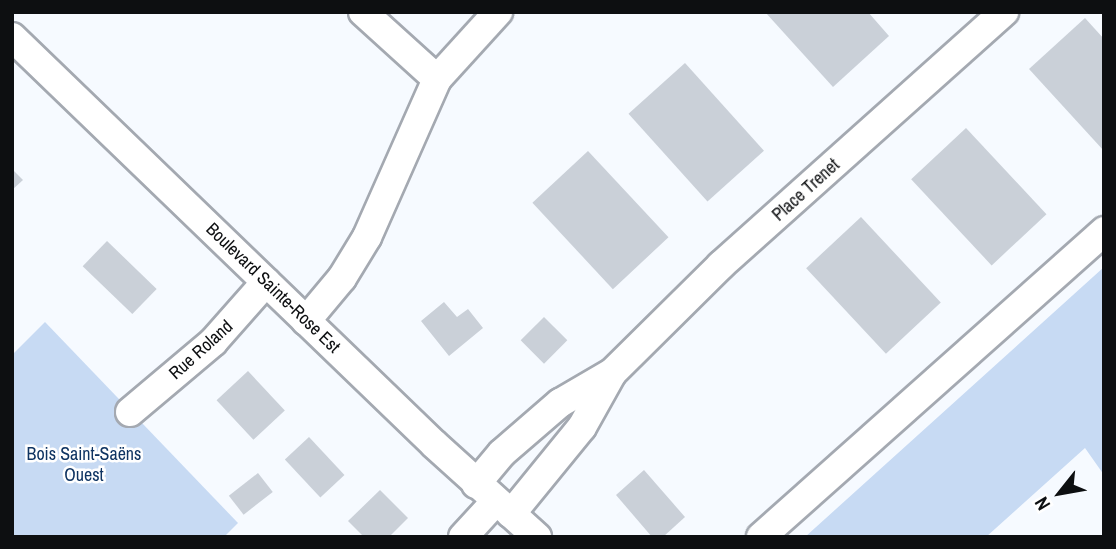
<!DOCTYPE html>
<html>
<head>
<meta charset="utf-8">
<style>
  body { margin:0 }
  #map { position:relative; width:1116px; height:549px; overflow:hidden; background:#f6faff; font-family:"Archivo Narrow",sans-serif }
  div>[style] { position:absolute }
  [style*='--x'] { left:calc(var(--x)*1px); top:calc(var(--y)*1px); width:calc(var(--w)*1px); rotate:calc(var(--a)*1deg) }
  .green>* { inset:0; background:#c7daf3 }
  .building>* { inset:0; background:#cad0d8; transform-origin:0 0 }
  .roads { filter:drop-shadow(2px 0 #a4a9b1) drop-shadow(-2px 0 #a4a9b1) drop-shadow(0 2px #a4a9b1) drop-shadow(0 -2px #a4a9b1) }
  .minor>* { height:28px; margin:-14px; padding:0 14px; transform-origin:14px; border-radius:14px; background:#fff }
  span { translate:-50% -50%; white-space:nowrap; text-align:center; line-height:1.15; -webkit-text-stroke:5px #fff; paint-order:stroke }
  .street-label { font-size:18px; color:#0d0f11 }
  .park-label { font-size:18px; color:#0f3462 }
  .frame { position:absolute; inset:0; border:14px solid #0d0f11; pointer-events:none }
  .north { position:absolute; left:1025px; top:458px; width:70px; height:70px; -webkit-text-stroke:5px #fff; paint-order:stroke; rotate:239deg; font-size:19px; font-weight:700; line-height:28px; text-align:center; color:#0d0f11 }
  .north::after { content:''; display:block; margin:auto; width:24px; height:32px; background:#0d0f11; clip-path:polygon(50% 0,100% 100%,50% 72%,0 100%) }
</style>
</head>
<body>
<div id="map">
  <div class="green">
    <div style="clip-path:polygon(1104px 267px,1104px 475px,1085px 448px,986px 537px,805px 537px)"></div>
    <div style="clip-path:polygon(45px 322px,238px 523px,224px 537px,12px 537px,12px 355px)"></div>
  </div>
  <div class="building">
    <div style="clip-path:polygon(765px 12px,868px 12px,889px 36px,833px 87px)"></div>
    <div style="clip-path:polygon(1085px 18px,1104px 39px,1104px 151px,1029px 69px)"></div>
    <div style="left:685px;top:63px;width:118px;height:76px;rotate:48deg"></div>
    <div style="left:966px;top:128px;width:118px;height:75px;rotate:47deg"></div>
    <div style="left:588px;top:151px;width:118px;height:76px;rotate:47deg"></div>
    <div style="clip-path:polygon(12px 169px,23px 180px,12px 190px)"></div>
    <div style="left:861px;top:217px;width:117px;height:75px;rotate:47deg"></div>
    <div style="left:107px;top:241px;width:69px;height:35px;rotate:44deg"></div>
    <div style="clip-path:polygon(444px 302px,457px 317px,468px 309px,483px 328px,449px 356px,421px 321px)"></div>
    <div style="left:544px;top:317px;width:33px;height:33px;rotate:45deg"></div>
    <div style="left:248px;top:371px;width:54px;height:43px;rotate:47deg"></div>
    <div style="left:309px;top:437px;width:52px;height:33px;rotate:47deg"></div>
    <div style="clip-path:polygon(644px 470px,685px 517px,663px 537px,652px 537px,616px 495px)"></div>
    <div style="left:258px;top:473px;width:24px;height:37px;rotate:52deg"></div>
    <div style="clip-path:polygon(380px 490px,408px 518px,389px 537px,364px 537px,348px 521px)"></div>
  </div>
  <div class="roads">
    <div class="minor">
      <div style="--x:363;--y:12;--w:100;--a:42.2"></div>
      <div style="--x:12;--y:37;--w:586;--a:43.96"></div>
      <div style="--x:434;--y:444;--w:139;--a:42.1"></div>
      <div style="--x:306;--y:321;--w:56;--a:-50.1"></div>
      <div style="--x:342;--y:278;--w:48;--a:-58.6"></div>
      <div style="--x:367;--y:237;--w:173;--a:-66.1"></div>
      <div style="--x:437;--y:79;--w:91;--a:-47.7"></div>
      <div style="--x:130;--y:412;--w:109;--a:-40.1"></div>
      <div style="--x:213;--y:342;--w:80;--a:-48.5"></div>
      <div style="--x:476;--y:484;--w:40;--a:-50"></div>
      <div style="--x:502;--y:453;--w:77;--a:-40.8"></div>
      <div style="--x:560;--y:403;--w:61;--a:-30.3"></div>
      <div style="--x:613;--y:372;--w:152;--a:-44.7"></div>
      <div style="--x:721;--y:265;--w:380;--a:-41.8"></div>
      <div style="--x:511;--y:514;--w:112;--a:-50.8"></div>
      <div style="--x:582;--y:427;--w:60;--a:-60.9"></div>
      <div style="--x:463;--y:537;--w:49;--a:-47.5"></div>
      <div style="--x:761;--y:537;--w:460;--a:-41.7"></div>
    </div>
  </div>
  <div class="street-label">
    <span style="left:806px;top:190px;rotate:-42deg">Place Trenet</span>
    <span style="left:273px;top:288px;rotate:44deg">Boulevard Sainte-Rose Est</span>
    <span style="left:201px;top:350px;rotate:-42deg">Rue Roland</span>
  </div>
  <div class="park-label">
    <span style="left:84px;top:465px">Bois Saint-Saëns<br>Ouest</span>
  </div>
  <div class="frame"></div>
  <div class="north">N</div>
</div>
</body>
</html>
